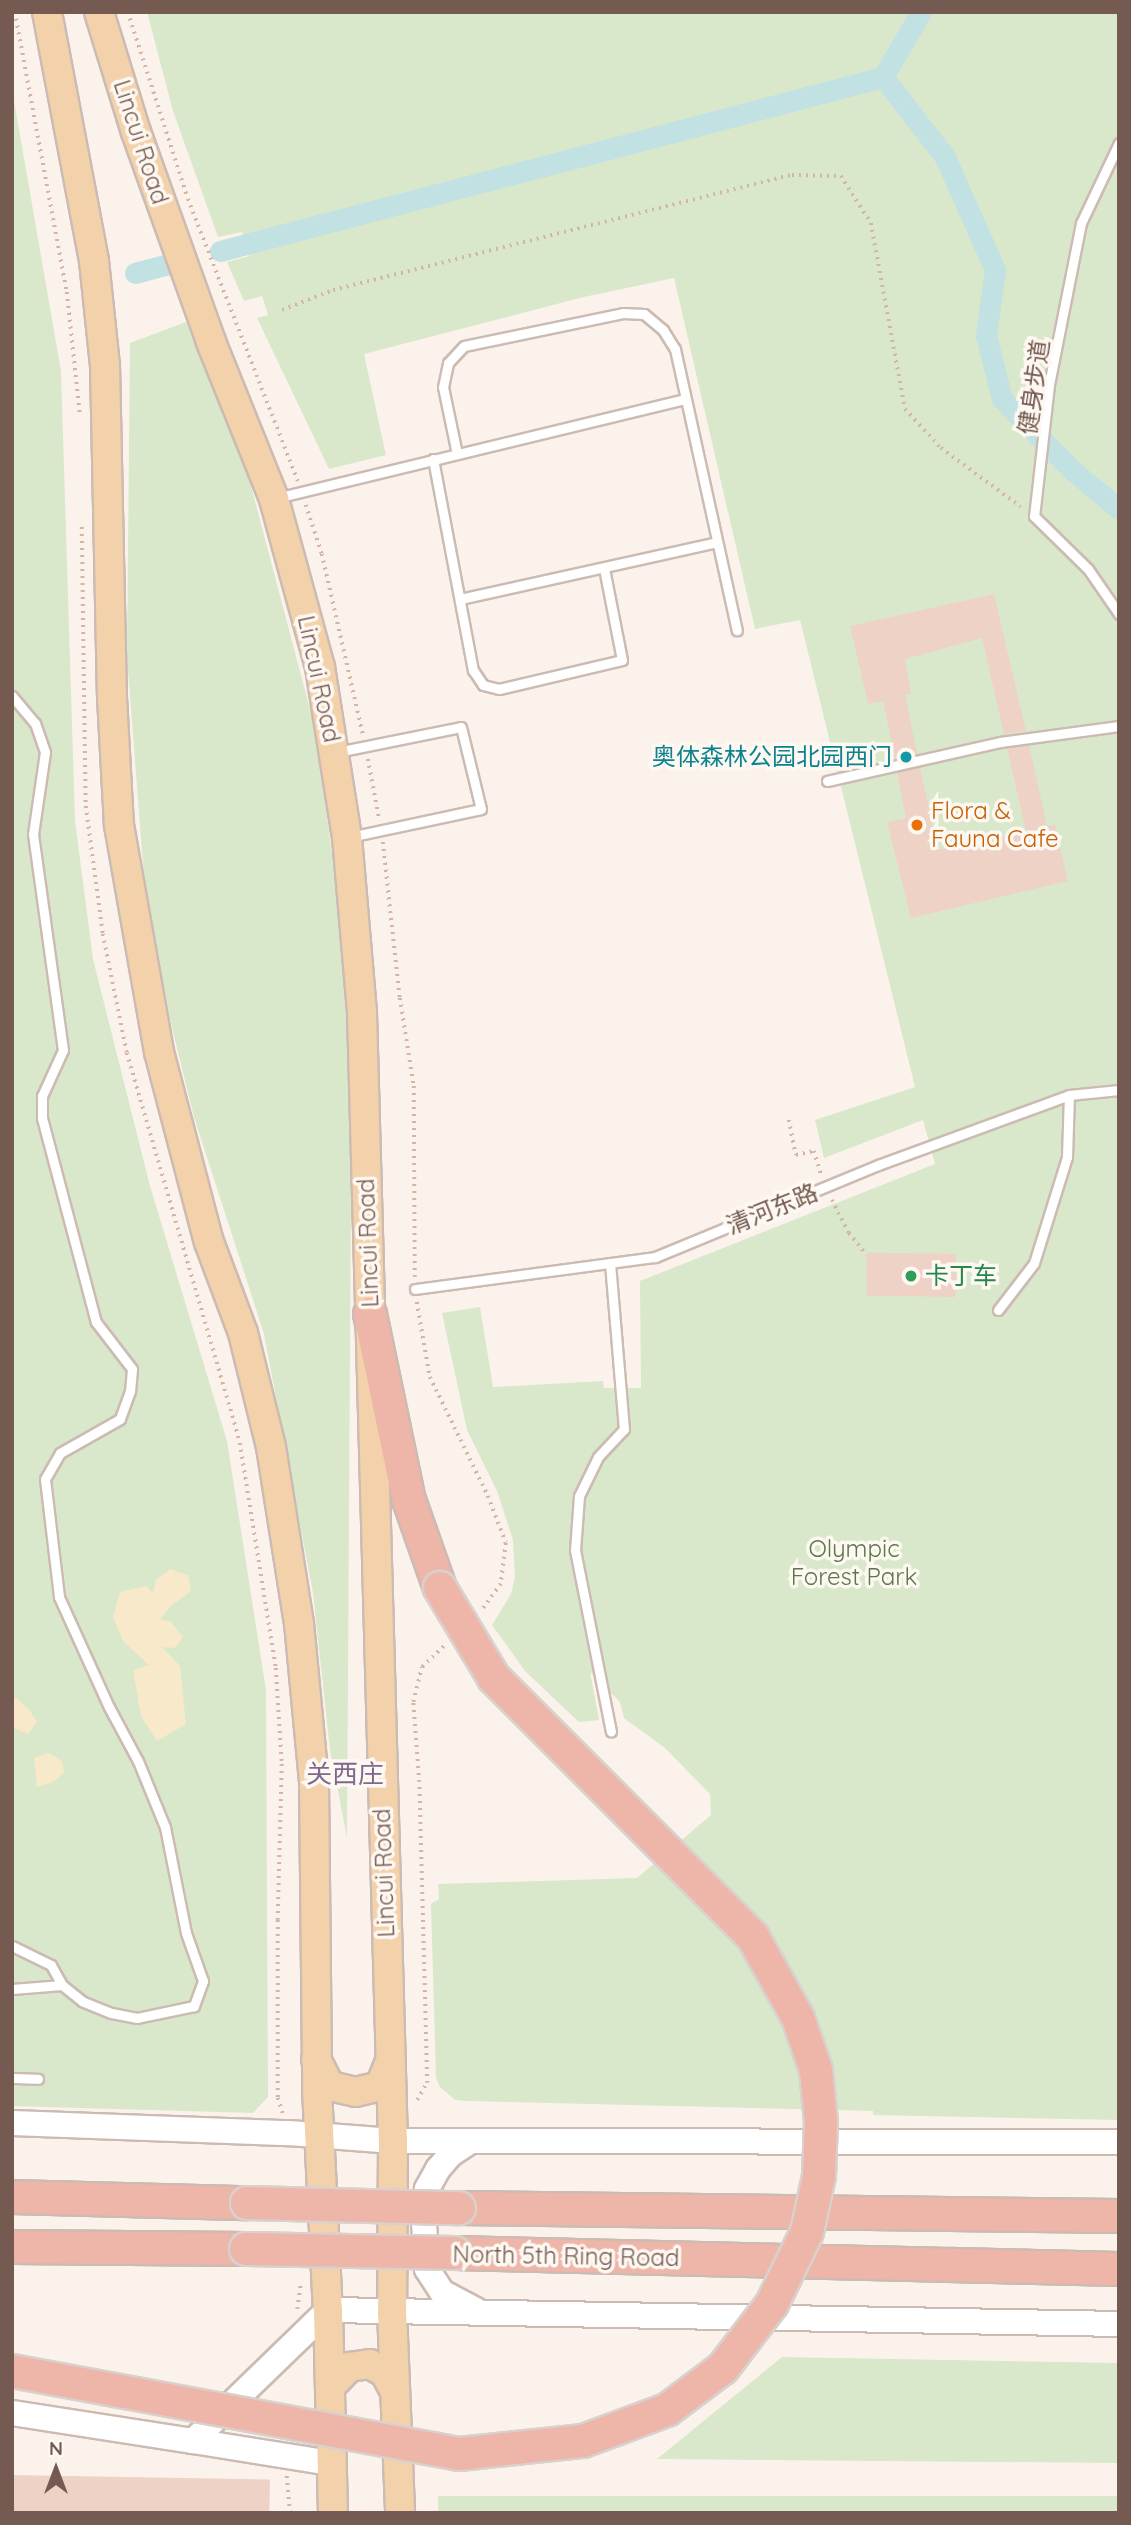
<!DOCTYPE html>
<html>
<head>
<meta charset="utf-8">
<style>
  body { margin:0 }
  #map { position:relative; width:1131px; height:2525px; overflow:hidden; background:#fbf3eb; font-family:Quicksand,"Noto Sans SC",sans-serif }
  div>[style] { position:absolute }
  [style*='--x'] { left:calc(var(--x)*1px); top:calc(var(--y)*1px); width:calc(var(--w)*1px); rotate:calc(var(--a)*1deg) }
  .green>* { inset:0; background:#d9e8ca; transform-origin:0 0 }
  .sand>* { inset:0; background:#f7e9ca }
  .canal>* { height:21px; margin:-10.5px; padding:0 10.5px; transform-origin:10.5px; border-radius:10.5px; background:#c1e1e3 }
  .building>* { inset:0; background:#eed2c5; transform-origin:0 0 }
  .path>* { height:3.5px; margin-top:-1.75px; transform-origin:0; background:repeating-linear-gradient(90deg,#d3b5a8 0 2px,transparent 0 7px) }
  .roads { filter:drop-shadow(2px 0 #ccbbb2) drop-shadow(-2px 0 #ccbbb2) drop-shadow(0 2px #ccbbb2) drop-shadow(0 -2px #ccbbb2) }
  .lane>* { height:9px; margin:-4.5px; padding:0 4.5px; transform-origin:4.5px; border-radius:4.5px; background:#fff }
  .secondary>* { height:24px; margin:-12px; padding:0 12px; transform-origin:12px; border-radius:12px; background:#fff }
  .primary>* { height:28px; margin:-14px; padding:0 14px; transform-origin:14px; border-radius:14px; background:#f2d1ab }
  .highway>* { height:32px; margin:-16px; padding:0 16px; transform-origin:16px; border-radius:16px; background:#eeb5a9 }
  .bridges { filter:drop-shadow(2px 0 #d8d1ce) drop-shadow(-2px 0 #d8d1ce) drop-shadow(0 2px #d8d1ce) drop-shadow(0 -2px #d8d1ce) }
  .highway-bridge>* { height:32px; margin:-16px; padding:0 16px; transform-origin:16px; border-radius:16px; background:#eeb5a9 }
  .dots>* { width:19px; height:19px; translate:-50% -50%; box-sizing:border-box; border:4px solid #fef8f2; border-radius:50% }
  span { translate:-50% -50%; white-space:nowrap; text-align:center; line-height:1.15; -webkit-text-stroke:7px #fef8f2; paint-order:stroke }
  .street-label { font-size:24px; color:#745a50 }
  .culture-label { font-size:24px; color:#0d838f }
  .right { translate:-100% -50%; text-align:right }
  .food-label { font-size:24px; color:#c56008 }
  .left { translate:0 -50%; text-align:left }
  .leisure-label { font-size:24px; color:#27864d }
  .park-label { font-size:24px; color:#5b7849 }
  .neighbourhood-label { font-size:26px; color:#7f688f }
  .frame { position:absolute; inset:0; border:14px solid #745a50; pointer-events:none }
  .north { position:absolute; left:21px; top:2434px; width:70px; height:70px; -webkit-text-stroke:5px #fef8f2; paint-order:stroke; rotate:0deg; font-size:19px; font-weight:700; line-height:28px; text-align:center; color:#745a50 }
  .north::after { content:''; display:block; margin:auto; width:24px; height:32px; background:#745a50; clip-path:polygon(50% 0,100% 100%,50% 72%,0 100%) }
</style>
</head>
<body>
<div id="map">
  <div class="green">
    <div style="clip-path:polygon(147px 12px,1119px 12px,1119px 2120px,873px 2115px,873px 2111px,468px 2101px,455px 2100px,440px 2087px,436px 2078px,431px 1904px,439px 1899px,438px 1884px,637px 1878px,711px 1815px,710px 1794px,665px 1748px,624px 1718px,620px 1702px,590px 1672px,599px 1720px,579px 1722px,525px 1671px,492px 1625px,511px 1594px,515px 1577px,513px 1540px,497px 1491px,467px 1430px,442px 1313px,480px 1307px,493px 1387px,603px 1381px,604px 1388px,641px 1388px,640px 1281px,935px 1164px,923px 1120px,824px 1158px,815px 1120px,915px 1087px,800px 620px,755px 629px,674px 278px,584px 297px,364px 354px,386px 455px,329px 469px,257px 318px,268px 315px,262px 296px,244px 301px,227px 262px,249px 256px,242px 232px,218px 237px,173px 111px)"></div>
    <div style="clip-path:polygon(12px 89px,61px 371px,75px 821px,93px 959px,150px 1186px,227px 1441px,266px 1690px,268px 2097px,253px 2113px,12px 2106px)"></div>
    <div style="clip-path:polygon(186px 322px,250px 482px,316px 732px,344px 945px,351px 1186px,347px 1838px,330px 1750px,313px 1593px,264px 1334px,194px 1117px,172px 1028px,145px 891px,127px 656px,130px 343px)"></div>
    <div style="clip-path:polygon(782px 2357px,1119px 2363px,1119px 2463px,657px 2459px)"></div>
    <div style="left:438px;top:2496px;width:681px;height:17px"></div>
  </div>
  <div class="sand">
    <div style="clip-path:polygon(170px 1569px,188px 1575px,191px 1591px,170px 1607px,160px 1619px,171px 1622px,183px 1637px,175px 1648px,162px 1647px,180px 1666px,186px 1724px,157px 1741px,141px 1716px,133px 1670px,149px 1665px,123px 1641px,113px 1617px,120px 1592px,146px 1586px,153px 1593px,156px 1580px)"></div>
    <div style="clip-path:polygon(12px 1695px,28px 1708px,37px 1722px,28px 1734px,12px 1727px)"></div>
    <div style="clip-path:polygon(48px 1753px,62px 1761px,64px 1773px,53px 1782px,37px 1787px,34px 1758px)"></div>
  </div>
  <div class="canal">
    <div style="--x:883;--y:77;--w:75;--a:-59.7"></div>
    <div style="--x:220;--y:251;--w:685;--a:-14.71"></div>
    <div style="--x:883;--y:77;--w:101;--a:52.2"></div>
    <div style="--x:945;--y:157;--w:124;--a:66.1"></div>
    <div style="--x:995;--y:270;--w:66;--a:97.9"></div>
    <div style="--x:986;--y:335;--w:66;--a:76"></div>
    <div style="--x:1002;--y:399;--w:100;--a:45.4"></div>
    <div style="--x:1072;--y:470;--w:61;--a:39.7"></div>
    <div style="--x:135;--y:273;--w:38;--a:-15"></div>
  </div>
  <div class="building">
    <div style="clip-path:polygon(994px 594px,1026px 731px,1004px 734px,982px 638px,905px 659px,911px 694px,905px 695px,917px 754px,895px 759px,883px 701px,868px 704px,850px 626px)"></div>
    <div style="clip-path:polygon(1029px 745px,1047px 826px,1055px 825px,1068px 881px,911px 918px,887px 822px,906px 818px,897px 772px,920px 767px,938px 850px,1026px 831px,1007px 748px)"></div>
    <div style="left:956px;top:1254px;width:43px;height:89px;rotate:91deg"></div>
    <div style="left:12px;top:2475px;width:258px;height:38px;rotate:1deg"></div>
  </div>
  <div class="path">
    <div style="--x:15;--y:12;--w:285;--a:79.5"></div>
    <div style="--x:67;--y:292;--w:123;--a:83.9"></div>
    <div style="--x:128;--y:12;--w:196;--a:72.2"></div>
    <div style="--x:188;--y:199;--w:303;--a:68.7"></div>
    <div style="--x:282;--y:310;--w:55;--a:-21.4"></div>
    <div style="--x:333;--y:290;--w:473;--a:-14.1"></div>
    <div style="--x:792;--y:175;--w:49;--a:1.2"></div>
    <div style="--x:841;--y:176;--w:56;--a:57.4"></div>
    <div style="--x:871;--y:223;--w:189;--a:79.6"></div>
    <div style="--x:905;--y:409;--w:53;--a:47.3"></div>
    <div style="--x:941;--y:448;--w:99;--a:36.4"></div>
    <div style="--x:306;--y:505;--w:52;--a:71.9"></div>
    <div style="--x:322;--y:554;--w:185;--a:77.2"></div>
    <div style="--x:82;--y:527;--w:279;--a:89.2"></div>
    <div style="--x:86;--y:806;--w:129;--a:82.4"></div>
    <div style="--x:103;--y:934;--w:121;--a:78.6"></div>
    <div style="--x:127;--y:1053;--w:406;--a:73.8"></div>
    <div style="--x:240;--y:1443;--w:228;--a:80.9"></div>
    <div style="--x:276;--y:1668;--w:96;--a:86.4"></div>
    <div style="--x:282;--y:1764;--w:156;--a:91.5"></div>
    <div style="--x:278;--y:1920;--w:178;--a:90"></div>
    <div style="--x:278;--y:2098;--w:16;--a:72"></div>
    <div style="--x:368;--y:759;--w:59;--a:79.3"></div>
    <div style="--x:383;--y:842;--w:157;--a:83.8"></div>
    <div style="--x:400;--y:998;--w:89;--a:81"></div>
    <div style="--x:414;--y:1086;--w:191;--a:89.7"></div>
    <div style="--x:789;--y:1120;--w:36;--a:79"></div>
    <div style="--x:796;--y:1155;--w:18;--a:-13"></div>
    <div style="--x:814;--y:1151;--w:24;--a:73"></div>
    <div style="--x:832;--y:1200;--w:37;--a:63"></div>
    <div style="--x:849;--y:1233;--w:28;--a:51"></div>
    <div style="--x:417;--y:1302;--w:76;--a:80.2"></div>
    <div style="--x:430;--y:1377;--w:132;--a:64"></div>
    <div style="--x:488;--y:1496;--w:50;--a:69"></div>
    <div style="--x:506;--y:1543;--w:41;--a:97"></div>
    <div style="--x:501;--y:1584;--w:31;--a:126"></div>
    <div style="--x:417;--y:2100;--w:20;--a:-60"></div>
    <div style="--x:427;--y:2083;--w:301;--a:-91.5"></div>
    <div style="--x:419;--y:1782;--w:80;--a:-94.3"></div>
    <div style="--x:413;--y:1702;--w:36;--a:-76"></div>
    <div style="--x:422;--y:1667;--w:30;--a:-44"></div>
    <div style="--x:297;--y:2309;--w:27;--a:-82"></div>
    <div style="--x:287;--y:2476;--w:37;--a:85"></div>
  </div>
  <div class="roads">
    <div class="lane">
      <div style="--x:1119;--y:143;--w:89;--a:115.4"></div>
      <div style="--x:1081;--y:223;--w:165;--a:101.2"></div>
      <div style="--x:1049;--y:385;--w:132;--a:96.5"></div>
      <div style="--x:1034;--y:516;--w:76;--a:44.5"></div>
      <div style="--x:1088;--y:569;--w:55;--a:55.4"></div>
      <div style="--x:457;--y:454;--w:68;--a:-101.8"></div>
      <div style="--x:443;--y:387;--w:25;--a:-78"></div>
      <div style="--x:448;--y:363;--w:23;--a:-47"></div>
      <div style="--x:464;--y:346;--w:162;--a:-11.7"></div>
      <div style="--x:623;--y:313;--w:21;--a:3"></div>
      <div style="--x:644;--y:314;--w:25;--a:40"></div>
      <div style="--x:663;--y:330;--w:22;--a:58"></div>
      <div style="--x:675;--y:349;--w:288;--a:77.6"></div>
      <div style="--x:433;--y:459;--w:215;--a:79.3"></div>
      <div style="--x:473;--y:670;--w:18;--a:56"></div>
      <div style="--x:483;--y:685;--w:16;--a:14"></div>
      <div style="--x:499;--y:689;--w:126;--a:-13.3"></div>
      <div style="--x:622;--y:660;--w:94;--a:-101.1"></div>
      <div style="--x:276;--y:498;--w:421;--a:-13.6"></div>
      <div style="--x:460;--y:599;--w:263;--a:-12.5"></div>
      <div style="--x:12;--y:696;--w:35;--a:50"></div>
      <div style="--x:35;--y:723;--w:31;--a:71"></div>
      <div style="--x:45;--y:752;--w:83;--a:98.3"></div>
      <div style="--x:33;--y:834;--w:218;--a:82.1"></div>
      <div style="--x:63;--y:1050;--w:51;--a:114.5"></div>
      <div style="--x:42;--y:1096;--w:22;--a:90"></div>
      <div style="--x:42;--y:1118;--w:211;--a:75.2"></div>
      <div style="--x:96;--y:1322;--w:59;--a:52.5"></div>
      <div style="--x:132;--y:1369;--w:22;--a:95"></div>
      <div style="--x:130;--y:1391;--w:30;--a:110"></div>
      <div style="--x:120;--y:1419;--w:69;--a:150.5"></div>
      <div style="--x:60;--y:1453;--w:30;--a:120"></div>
      <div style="--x:45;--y:1479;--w:119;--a:83.2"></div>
      <div style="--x:59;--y:1597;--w:121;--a:65.6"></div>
      <div style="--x:109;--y:1707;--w:61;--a:61.8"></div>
      <div style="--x:138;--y:1761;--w:71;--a:67.8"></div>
      <div style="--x:165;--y:1827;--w:108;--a:78.8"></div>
      <div style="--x:186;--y:1933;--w:51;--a:70.5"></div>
      <div style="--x:203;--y:1981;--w:27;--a:110"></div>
      <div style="--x:194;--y:2006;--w:58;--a:168.1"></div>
      <div style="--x:137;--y:2018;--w:26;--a:-169"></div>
      <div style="--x:111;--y:2013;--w:31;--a:-158"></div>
      <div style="--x:82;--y:2001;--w:26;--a:-141"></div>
      <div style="--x:62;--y:1985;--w:23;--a:-119"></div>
      <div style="--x:51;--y:1965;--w:43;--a:-154"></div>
      <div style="--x:337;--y:752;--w:126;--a:-11.4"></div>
      <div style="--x:461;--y:727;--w:84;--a:76.3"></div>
      <div style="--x:481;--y:809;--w:135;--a:168"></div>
      <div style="--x:827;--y:781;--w:177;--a:-12.7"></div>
      <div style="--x:1000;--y:742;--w:120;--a:-7.7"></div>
      <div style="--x:610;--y:1263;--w:167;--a:85.2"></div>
      <div style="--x:624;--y:1429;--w:38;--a:133"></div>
      <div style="--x:598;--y:1457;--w:43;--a:116"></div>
      <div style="--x:579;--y:1496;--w:54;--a:94.2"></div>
      <div style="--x:575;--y:1550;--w:185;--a:78.8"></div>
      <div style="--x:415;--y:1289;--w:242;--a:-7.6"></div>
      <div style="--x:655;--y:1257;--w:241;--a:-22.4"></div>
      <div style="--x:878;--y:1165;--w:203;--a:-20.1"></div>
      <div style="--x:1069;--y:1095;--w:50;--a:-5.7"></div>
      <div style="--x:998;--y:1310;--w:59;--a:-52.5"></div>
      <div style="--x:1034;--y:1263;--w:111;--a:-72.7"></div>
      <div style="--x:1067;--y:1157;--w:62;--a:-88.2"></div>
      <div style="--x:12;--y:1989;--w:50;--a:-4.6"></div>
      <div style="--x:12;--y:2078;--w:26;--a:2"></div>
    </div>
    <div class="secondary">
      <div style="--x:12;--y:2123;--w:277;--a:2.1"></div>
      <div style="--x:289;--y:2133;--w:104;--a:4.4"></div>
      <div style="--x:393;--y:2141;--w:726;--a:0.08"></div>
      <div style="--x:471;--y:2141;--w:24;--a:147"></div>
      <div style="--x:451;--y:2154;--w:20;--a:131"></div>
      <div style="--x:438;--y:2169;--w:23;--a:119"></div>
      <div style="--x:427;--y:2189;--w:34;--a:95"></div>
      <div style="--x:424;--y:2223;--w:46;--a:86.3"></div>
      <div style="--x:427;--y:2269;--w:27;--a:57"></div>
      <div style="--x:442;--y:2292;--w:38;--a:28"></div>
      <div style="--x:12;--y:2413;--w:183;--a:8.8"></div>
      <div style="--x:193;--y:2441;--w:188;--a:-44.1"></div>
      <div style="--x:328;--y:2310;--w:791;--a:1.01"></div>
      <div style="--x:193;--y:2441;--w:140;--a:9.1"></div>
    </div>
    <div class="primary">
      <div style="--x:47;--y:12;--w:253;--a:79.3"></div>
      <div style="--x:94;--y:261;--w:105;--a:84"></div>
      <div style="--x:105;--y:365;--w:332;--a:88.8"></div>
      <div style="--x:112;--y:697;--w:128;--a:86.9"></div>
      <div style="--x:119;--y:825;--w:230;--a:80"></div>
      <div style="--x:159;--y:1052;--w:196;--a:75.3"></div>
      <div style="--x:209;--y:1242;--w:97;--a:69.5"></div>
      <div style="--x:243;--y:1333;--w:117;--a:76.2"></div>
      <div style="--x:271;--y:1447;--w:178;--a:81"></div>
      <div style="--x:299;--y:1623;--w:161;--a:84.6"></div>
      <div style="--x:314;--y:1783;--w:306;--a:89.4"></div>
      <div style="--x:317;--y:2089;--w:221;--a:87.2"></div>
      <div style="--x:328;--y:2310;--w:203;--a:88.6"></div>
      <div style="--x:99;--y:12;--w:126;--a:72.9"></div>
      <div style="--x:136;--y:132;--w:223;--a:70.3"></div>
      <div style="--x:211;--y:342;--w:169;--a:68.1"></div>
      <div style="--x:274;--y:499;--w:174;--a:74.7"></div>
      <div style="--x:320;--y:667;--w:172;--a:81"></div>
      <div style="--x:347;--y:837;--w:177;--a:85.1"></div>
      <div style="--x:362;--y:1013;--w:1128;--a:88.43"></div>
      <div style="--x:393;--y:2141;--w:170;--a:90.3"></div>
      <div style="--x:392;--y:2311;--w:202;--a:87.7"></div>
      <div style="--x:316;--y:2059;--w:30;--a:63"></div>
      <div style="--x:330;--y:2086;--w:26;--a:13"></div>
      <div style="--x:355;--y:2092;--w:26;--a:-13"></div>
      <div style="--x:380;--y:2086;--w:27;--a:-68"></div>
      <div style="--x:330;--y:2387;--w:28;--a:-46"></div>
      <div style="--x:349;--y:2367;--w:21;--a:-8"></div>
      <div style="--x:370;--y:2364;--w:17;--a:31"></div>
      <div style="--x:385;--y:2373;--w:21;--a:62"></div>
    </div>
    <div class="highway">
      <div style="--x:370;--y:1314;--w:190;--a:78.2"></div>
      <div style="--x:409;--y:1500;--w:93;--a:70.6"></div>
      <div style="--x:12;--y:2197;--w:235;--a:1.5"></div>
      <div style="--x:459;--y:2208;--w:660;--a:0.69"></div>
      <div style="--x:12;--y:2247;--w:234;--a:0.5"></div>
      <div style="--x:455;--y:2253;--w:664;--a:1.38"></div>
    </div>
  </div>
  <div class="bridges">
    <div class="highway-bridge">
      <div style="--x:247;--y:2203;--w:212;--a:1.4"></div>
      <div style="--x:246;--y:2249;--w:209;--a:1.1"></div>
      <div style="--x:12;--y:2371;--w:455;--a:10.5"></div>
      <div style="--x:459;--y:2454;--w:125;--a:-6"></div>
      <div style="--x:583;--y:2441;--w:90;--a:-20.3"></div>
      <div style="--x:667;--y:2410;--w:70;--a:-36.9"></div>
      <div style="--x:723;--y:2368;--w:81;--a:-52.6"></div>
      <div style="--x:772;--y:2304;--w:80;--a:-64.1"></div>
      <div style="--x:807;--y:2232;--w:57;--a:-77.9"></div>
      <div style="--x:819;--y:2176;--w:54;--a:-87.9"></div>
      <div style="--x:821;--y:2122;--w:52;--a:-95.5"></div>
      <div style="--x:816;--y:2070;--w:55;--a:-109.1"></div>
      <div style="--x:798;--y:2018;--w:93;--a:-119.1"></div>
      <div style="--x:753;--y:1937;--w:366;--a:-135"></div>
      <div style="--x:494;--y:1678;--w:105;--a:-121"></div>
    </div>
  </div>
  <div class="dots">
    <div style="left:906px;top:757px;background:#0f9aa8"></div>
    <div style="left:917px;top:825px;background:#e8710a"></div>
    <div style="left:911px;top:1276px;background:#2e9e5b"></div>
  </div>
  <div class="street-label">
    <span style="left:141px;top:142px;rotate:72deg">Lincui Road</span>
    <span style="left:1034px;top:387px;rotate:-82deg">健身步道</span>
    <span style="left:319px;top:679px;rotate:78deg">Lincui Road</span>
    <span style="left:772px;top:1209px;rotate:-22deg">清河东路</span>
    <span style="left:368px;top:1243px;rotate:-92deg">Lincui Road</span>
    <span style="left:384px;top:1873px;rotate:-92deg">Lincui Road</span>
    <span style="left:566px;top:2256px;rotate:1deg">North 5th Ring Road</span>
  </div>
  <div class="culture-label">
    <span class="right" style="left:892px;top:757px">奥体森林公园北园西门</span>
  </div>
  <div class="food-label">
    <span class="left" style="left:931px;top:825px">Flora &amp;<br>Fauna Cafe</span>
  </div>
  <div class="leisure-label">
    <span class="left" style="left:925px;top:1276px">卡丁车</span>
  </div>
  <div class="park-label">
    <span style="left:854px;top:1563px">Olympic<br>Forest Park</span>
  </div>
  <div class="neighbourhood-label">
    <span style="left:345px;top:1774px">关西庄</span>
  </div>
  <div class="frame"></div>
  <div class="north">N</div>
</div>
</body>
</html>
